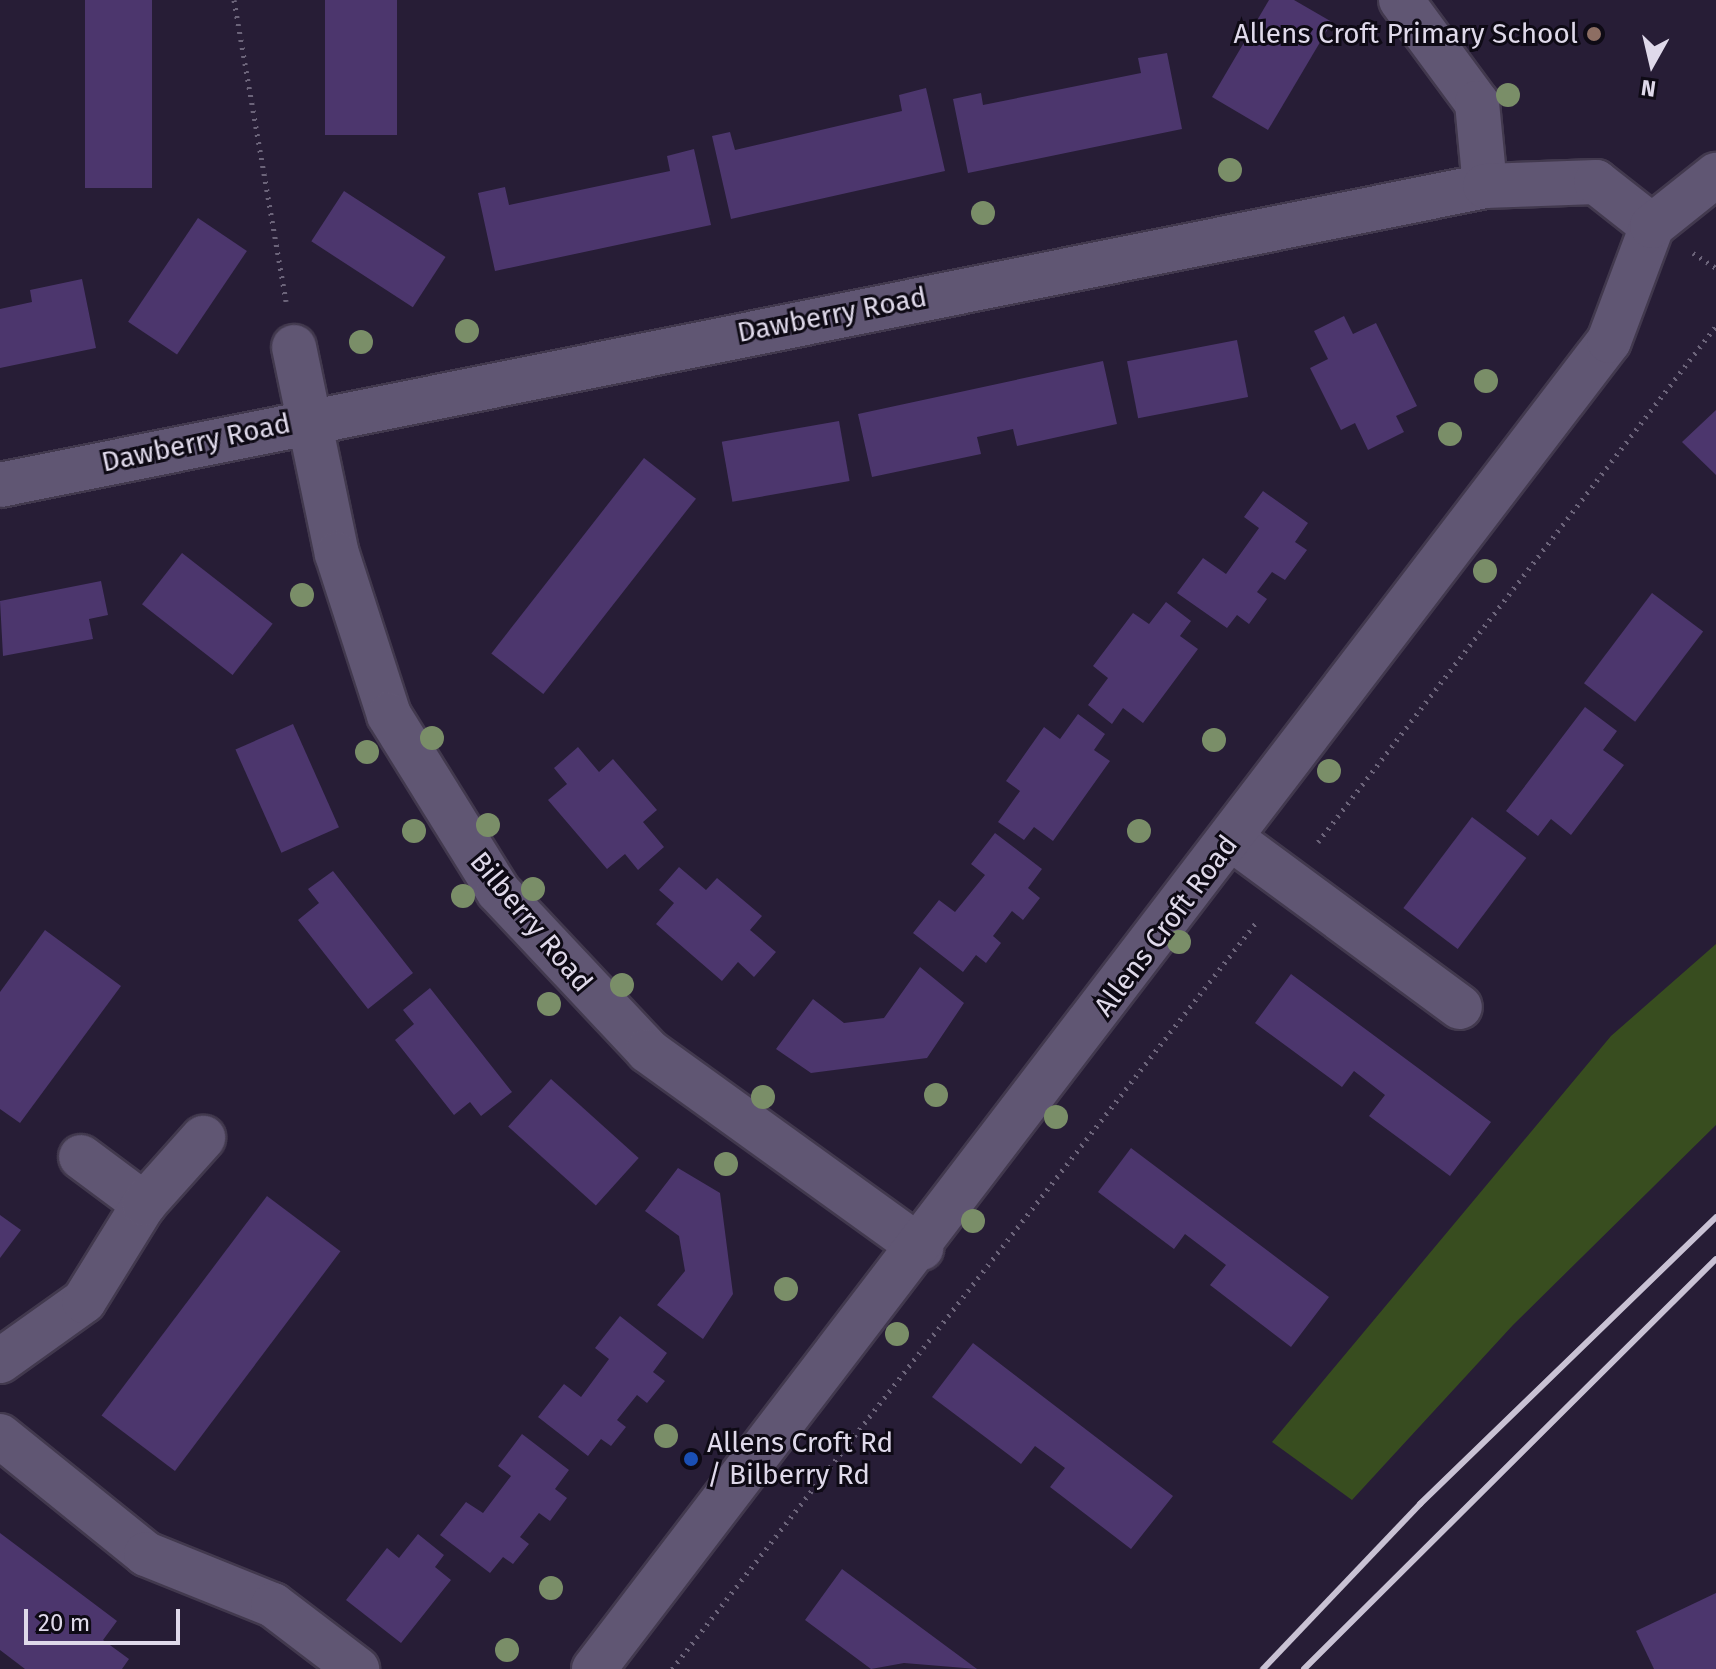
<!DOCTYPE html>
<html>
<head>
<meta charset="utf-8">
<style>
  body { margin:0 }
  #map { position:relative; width:1716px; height:1669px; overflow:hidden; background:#271d36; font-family:"Fira Sans",sans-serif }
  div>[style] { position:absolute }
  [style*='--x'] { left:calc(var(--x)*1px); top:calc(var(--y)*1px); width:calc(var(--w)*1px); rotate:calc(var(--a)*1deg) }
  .green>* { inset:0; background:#384d1f }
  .building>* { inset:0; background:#4c366d; transform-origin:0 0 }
  .path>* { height:5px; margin-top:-2.5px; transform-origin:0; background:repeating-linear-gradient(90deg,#6c647a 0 2px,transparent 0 8px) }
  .roads { filter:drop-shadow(2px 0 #42394e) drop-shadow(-2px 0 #42394e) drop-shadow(0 2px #42394e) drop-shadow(0 -2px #42394e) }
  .minor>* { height:44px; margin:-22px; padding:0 22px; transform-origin:22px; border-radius:22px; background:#605673 }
  .rail>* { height:6px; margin:-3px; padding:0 3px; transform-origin:3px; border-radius:3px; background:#c9c2d4 }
  .trees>* { width:24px; height:24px; margin:-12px; border-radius:50%; background:#7a8e68 }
  .dots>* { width:22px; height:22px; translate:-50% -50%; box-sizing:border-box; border:4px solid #0e0a15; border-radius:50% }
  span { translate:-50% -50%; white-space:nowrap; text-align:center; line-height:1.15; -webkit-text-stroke:6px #0e0a15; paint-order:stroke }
  .poi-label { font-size:28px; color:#dfd9ea }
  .right { translate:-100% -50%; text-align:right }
  .left { translate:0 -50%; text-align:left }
  .street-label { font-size:28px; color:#dfd9ea }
  .north { position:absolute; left:1612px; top:24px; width:80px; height:80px; -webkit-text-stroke:6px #0e0a15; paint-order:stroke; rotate:188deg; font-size:22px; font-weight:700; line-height:32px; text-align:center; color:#dfd9ea }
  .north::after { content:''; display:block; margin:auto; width:28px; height:36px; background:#dfd9ea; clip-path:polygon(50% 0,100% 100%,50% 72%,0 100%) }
  .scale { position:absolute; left:24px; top:1609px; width:156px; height:36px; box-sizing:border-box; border:4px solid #dfd9ea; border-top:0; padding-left:10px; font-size:24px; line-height:28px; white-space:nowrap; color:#dfd9ea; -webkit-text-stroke:6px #0e0a15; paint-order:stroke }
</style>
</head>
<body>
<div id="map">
  <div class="green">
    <div style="clip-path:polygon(1716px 944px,1716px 1125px,1513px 1325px,1352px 1500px,1272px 1442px,1611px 1036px)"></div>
  </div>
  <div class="building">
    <div style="left:85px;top:0;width:67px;height:188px"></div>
    <div style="left:325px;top:0;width:72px;height:135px"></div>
    <div style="clip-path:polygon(1269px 0,1294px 0,1332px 22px,1268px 130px,1212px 97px)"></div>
    <div style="clip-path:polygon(1167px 53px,1182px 129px,968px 173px,953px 99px,981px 93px,983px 105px,1141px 73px,1138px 58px)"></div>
    <div style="clip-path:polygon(926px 88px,945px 171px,731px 219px,712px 136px,730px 132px,735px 150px,902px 111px,899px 95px)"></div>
    <div style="clip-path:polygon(694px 149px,711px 225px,495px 271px,478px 193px,505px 187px,509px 205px,670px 171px,667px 156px)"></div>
    <div style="left:344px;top:191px;width:121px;height:60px;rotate:33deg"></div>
    <div style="left:198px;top:218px;width:59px;height:125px;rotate:34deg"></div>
    <div style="clip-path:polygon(82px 279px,96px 348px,0 368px,0 309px,32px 302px,30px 290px)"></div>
    <div style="clip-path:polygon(1344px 316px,1353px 334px,1376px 323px,1417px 406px,1396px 416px,1404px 432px,1368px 450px,1355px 423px,1341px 430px,1310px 368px,1328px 359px,1314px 331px)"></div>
    <div style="left:1237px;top:340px;width:58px;height:112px;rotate:79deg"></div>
    <div style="clip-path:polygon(1103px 361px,1117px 424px,1017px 446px,1013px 429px,977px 437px,981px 454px,872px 477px,858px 414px)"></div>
    <div style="clip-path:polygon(1716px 410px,1716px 475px,1682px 442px)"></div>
    <div style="left:839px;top:421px;width:61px;height:119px;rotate:80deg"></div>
    <div style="left:644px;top:458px;width:66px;height:248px;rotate:38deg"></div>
    <div style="clip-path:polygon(1263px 491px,1308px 523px,1295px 542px,1307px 550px,1285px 580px,1272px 572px,1257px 592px,1267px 599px,1249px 624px,1237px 615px,1227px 628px,1177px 593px,1203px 558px,1226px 574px,1259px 528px,1244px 517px)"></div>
    <div style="left:182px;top:553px;width:115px;height:65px;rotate:38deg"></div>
    <div style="clip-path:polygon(101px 581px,108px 615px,89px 619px,93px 639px,3px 656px,0 601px)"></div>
    <div style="left:1652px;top:593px;width:64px;height:113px;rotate:37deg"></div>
    <div style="clip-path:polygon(1166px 602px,1191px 621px,1180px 636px,1198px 649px,1143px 723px,1123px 708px,1112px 724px,1088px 705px,1108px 678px,1093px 666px,1133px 613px,1149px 624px)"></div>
    <div style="clip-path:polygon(1585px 707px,1617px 731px,1603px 750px,1624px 765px,1571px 835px,1551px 819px,1538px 836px,1506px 811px)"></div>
    <div style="clip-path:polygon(1078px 714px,1105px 734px,1094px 750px,1110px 761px,1053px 841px,1034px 827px,1024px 840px,998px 822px,1020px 791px,1006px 781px,1044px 727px,1060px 739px)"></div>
    <div style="left:293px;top:724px;width:113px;height:63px;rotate:66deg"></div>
    <div style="clip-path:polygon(578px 747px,599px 772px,613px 759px,657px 810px,643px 822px,664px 847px,638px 870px,625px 854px,607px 869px,548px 800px,567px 784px,554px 768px)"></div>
    <div style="left:1472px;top:817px;width:68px;height:114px;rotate:37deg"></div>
    <div style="clip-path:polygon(995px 833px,1042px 869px,1028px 888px,1040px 898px,1023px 920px,1012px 911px,993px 936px,1001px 943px,986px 963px,976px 955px,963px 972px,913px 933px,939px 900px,955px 912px,985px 875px,971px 864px)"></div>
    <div style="clip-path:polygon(679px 867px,706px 890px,717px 878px,762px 916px,750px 930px,776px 952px,754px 977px,738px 962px,722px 981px,656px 924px,674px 903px,659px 890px)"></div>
    <div style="clip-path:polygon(333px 871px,413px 973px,368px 1009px,298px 920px,319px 903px,308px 889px)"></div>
    <div style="clip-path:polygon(45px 930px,121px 986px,20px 1123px,0 1109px,0 992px)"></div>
    <div style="clip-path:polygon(920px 967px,964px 1003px,927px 1058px,811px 1073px,776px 1049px,813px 999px,844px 1023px,884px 1018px)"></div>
    <div style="clip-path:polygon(1291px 974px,1491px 1122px,1450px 1176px,1369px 1116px,1385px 1095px,1354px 1071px,1342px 1087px,1255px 1023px)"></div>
    <div style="clip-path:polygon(430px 988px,512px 1092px,481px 1116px,470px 1102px,454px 1115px,395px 1040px,414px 1024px,403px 1010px)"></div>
    <div style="left:551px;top:1079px;width:118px;height:64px;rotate:42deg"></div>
    <div style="clip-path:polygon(1131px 1148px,1329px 1297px,1291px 1347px,1210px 1285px,1226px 1265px,1185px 1234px,1174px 1249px,1098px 1192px)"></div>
    <div style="clip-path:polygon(678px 1168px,720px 1193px,733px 1294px,703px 1339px,657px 1305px,685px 1271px,679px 1236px,645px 1211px)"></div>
    <div style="left:267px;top:1196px;width:92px;height:275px;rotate:37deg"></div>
    <div style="clip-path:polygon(0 1215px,21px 1230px,0 1258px)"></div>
    <div style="clip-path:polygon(620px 1316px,667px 1353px,653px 1372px,665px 1381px,647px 1403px,637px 1395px,617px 1420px,626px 1427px,611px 1446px,601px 1439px,588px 1456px,538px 1417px,564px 1384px,581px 1397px,609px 1359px,595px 1348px)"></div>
    <div style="clip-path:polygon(973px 1343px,1173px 1496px,1131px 1549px,1050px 1487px,1065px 1468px,1035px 1446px,1021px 1464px,932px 1397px)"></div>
    <div style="clip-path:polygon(522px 1434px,569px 1470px,555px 1489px,567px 1498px,550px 1521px,539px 1513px,520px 1537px,529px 1544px,513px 1564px,503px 1557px,490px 1573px,440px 1535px,466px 1502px,483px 1513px,511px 1476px,498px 1466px)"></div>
    <div style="clip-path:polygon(0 1533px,117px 1621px,103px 1640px,129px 1659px,122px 1669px,25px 1669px,0 1650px)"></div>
    <div style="clip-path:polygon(418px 1534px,444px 1555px,435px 1567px,451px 1580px,401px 1643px,346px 1600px,387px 1548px,399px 1558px)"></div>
    <div style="clip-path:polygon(842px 1569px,977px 1669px,904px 1663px,871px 1669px,805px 1620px)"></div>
    <div style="clip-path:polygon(1716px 1593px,1716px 1669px,1654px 1669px,1636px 1631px)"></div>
  </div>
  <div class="path">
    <div style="--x:234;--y:0;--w:306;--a:80.2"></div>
    <div style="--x:1693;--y:253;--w:27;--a:33"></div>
    <div style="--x:1318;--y:842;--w:652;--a:-52.36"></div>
    <div style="--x:672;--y:1669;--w:951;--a:-51.96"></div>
  </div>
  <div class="roads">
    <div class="minor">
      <div style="--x:1401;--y:0;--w:128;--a:53.6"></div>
      <div style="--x:1477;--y:103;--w:83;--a:84.5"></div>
      <div style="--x:294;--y:347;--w:211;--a:78.3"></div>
      <div style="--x:337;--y:554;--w:169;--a:72.1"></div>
      <div style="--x:389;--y:715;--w:207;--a:58.2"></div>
      <div style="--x:498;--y:891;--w:219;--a:46.8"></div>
      <div style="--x:648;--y:1051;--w:337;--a:35.8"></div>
      <div style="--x:0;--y:485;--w:1515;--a:-11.38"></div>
      <div style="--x:1485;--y:186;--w:111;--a:-2.1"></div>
      <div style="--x:1596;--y:182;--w:71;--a:38.2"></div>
      <div style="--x:1232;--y:839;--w:283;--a:36.4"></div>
      <div style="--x:81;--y:1157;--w:79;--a:36.7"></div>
      <div style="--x:0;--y:1361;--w:103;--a:-35.5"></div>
      <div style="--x:84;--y:1301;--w:114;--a:-58.3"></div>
      <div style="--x:144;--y:1204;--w:89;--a:-48.2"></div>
      <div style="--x:0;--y:1436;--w:188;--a:38.9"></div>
      <div style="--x:146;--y:1554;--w:137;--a:21.9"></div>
      <div style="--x:273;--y:1605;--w:106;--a:37.3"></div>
      <div style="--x:594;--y:1669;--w:1671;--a:-52.61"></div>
      <div style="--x:1609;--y:341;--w:123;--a:-69.5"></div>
      <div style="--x:1652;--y:226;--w:82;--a:-38.6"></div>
    </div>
  </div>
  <div class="rail">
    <div style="--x:1263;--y:1669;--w:228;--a:-46.4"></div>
    <div style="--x:1420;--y:1504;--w:412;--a:-44.1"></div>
    <div style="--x:1304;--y:1669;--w:581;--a:-44.86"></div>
  </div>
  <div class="trees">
    <div style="left:1508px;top:95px"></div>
    <div style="left:1230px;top:170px"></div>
    <div style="left:983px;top:213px"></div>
    <div style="left:467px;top:331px"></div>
    <div style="left:361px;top:342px"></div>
    <div style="left:1486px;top:381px"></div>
    <div style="left:1450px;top:434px"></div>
    <div style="left:1485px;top:571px"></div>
    <div style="left:302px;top:595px"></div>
    <div style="left:432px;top:738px"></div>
    <div style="left:1214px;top:740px"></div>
    <div style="left:367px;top:752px"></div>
    <div style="left:1329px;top:771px"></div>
    <div style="left:488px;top:825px"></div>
    <div style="left:414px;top:831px"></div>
    <div style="left:1139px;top:831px"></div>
    <div style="left:533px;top:889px"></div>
    <div style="left:463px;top:896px"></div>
    <div style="left:1179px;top:942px"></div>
    <div style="left:622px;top:985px"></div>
    <div style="left:549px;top:1004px"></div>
    <div style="left:936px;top:1095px"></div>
    <div style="left:763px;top:1097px"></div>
    <div style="left:1056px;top:1117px"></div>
    <div style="left:726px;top:1164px"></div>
    <div style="left:973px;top:1221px"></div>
    <div style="left:786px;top:1289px"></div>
    <div style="left:897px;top:1334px"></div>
    <div style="left:666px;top:1436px"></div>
    <div style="left:551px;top:1588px"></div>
    <div style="left:507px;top:1650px"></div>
  </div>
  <div class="dots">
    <div style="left:1594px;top:34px;background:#8d6e63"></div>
    <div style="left:691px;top:1459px;background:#1a4fb4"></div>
  </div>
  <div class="poi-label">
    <span class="right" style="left:1578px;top:34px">Allens Croft Primary School</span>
    <span class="left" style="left:707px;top:1459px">Allens Croft Rd<br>/ Bilberry Rd</span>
  </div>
  <div class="street-label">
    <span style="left:832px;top:315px;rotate:-11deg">Dawberry Road</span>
    <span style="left:196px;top:443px;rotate:-12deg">Dawberry Road</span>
    <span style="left:531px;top:922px;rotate:50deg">Bilberry Road</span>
    <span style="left:1166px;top:926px;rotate:-53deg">Allens Croft Road</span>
  </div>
  <div class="north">N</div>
  <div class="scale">20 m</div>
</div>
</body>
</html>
